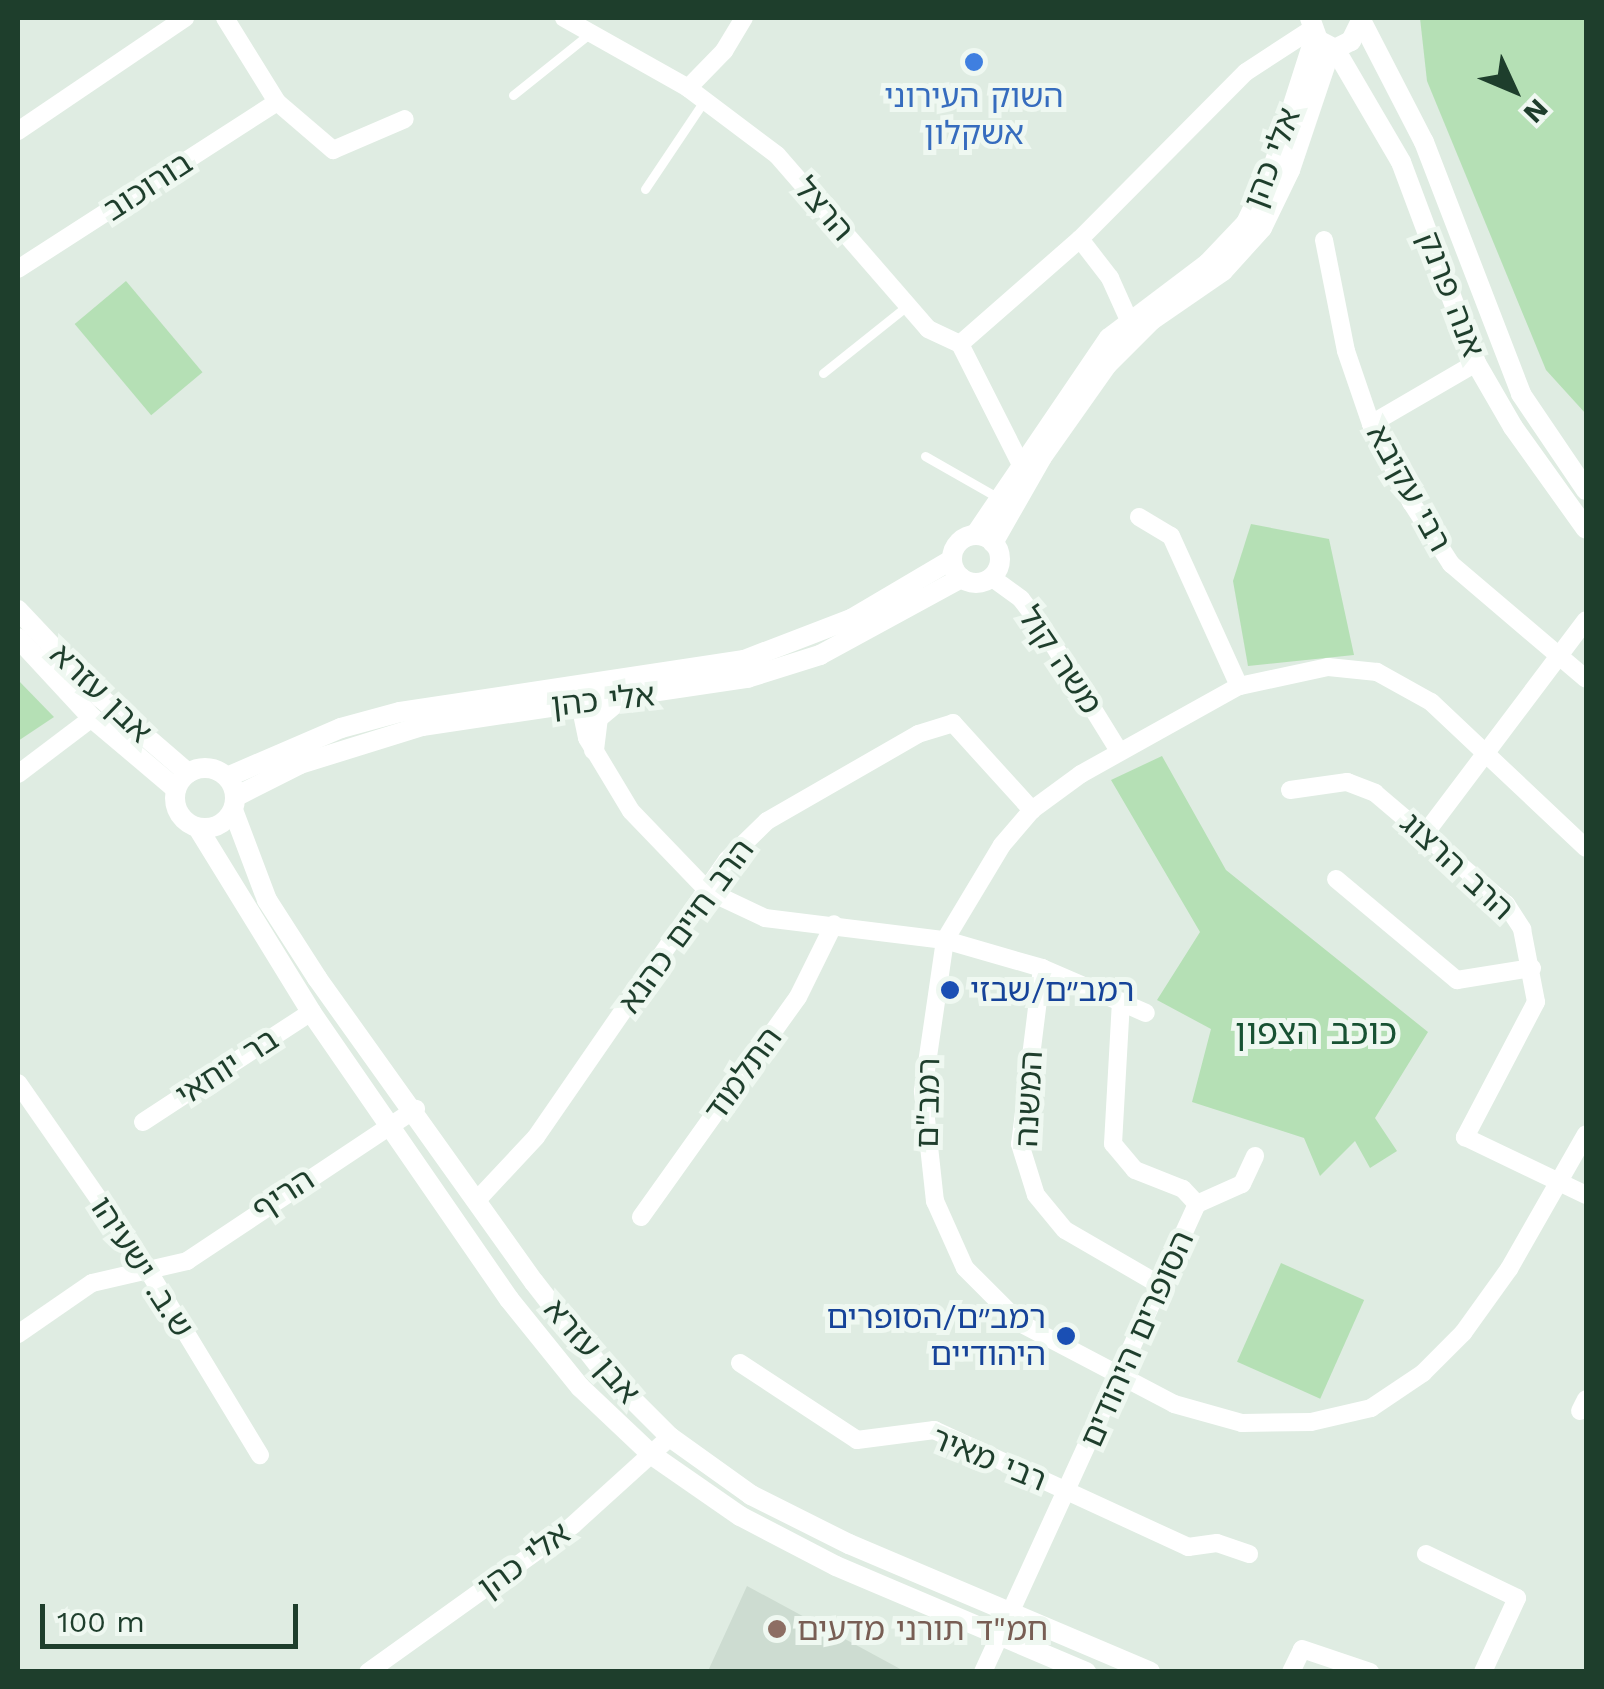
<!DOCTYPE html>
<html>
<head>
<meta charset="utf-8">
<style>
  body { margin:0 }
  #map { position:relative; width:1604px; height:1689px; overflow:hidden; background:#dfece2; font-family:"Work Sans","Noto Sans Hebrew",sans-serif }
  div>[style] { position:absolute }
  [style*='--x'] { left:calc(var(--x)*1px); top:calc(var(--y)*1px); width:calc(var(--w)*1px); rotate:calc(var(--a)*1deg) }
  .built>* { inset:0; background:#cddcd1 }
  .green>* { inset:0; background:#b5e0b5; transform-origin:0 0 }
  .service>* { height:9px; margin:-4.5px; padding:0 4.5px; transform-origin:4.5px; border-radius:4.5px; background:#fff }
  .minor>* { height:18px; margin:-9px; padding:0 9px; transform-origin:9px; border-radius:9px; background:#fff }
  .tertiary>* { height:20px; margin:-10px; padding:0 10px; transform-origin:10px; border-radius:10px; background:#fff }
  .tertiary>.ring { margin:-10px; padding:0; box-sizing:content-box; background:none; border:20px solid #fff; border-radius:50% }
  .dots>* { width:28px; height:28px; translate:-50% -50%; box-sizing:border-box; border:5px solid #eff8f1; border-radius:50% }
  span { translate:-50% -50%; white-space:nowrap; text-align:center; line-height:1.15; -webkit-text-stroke:10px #eff8f1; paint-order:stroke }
  .shop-label { font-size:32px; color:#366cbe }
  .street-label { font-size:32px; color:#1e3e2c }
  .transit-label { font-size:32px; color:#164399 }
  .left { translate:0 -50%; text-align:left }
  .right { translate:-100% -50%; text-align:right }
  .education-label { font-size:32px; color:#785e54 }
  .neighbourhood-label { font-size:35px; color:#185233 }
  .frame { position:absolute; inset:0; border:20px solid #1e3e2c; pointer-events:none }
  .north { position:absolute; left:1464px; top:40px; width:100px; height:100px; -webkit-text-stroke:8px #eff8f1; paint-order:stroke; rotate:134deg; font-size:28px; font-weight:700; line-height:40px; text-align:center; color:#1e3e2c }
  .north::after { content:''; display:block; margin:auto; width:35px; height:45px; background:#1e3e2c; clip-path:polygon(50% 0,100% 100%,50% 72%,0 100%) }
  .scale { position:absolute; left:40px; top:1604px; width:258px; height:45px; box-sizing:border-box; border:5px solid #1e3e2c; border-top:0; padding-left:12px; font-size:30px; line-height:35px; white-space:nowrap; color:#1e3e2c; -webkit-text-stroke:8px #eff8f1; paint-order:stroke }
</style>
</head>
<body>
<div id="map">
  <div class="built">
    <div style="clip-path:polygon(747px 1586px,904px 1671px,708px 1671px)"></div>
  </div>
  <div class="green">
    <div style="clip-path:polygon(1420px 18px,1586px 18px,1586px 414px,1546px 370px,1427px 81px)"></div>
    <div style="left:126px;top:281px;width:119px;height:67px;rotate:50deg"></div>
    <div style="clip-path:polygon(1251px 524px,1329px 539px,1354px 655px,1248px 666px,1233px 581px)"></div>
    <div style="clip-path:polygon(18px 680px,54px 717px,18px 741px)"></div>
    <div style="clip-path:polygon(1162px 756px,1226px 870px,1428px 1032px,1375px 1118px,1397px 1151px,1370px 1168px,1355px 1141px,1320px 1176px,1304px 1138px,1192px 1102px,1211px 1029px,1157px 1000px,1200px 932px,1111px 780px)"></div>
    <div style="left:1281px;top:1263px;width:91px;height:108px;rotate:24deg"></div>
  </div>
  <div class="service">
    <div style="--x:513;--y:95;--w:96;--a:-38.7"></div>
    <div style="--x:645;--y:189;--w:106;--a:-56.2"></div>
    <div style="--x:823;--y:373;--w:107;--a:-38.6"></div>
    <div style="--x:925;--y:456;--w:83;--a:29.7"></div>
  </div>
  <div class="minor">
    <div style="--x:225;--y:18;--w:99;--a:58.2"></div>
    <div style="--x:277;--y:102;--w:74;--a:40.6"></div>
    <div style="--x:333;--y:150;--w:78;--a:-23.3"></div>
    <div style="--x:564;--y:18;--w:142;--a:29.4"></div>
    <div style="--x:688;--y:88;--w:111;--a:37"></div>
    <div style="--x:777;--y:155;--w:230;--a:49"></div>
    <div style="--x:928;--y:329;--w:35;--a:25"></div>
    <div style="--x:960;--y:344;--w:131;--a:63.2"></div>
    <div style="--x:688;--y:88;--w:52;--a:-45.8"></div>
    <div style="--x:724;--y:51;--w:39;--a:-59"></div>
    <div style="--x:18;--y:131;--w:202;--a:-34.1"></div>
    <div style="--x:1080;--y:239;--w:49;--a:52.4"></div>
    <div style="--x:1110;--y:278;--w:44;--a:65.8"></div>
    <div style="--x:1324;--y:240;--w:113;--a:78.8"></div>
    <div style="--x:1346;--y:351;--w:77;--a:71.1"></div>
    <div style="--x:1371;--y:424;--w:88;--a:62.9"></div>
    <div style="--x:1411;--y:502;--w:74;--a:57.2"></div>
    <div style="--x:1451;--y:564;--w:177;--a:40.4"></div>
    <div style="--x:18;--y:269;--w:308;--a:-32.8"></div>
    <div style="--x:960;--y:344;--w:159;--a:-41.2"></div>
    <div style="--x:1080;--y:239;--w:235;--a:-45.2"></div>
    <div style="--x:1246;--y:72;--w:79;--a:-33.1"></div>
    <div style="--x:1371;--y:424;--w:121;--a:-30.2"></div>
    <div style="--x:1139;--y:517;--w:37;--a:31"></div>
    <div style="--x:1171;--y:536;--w:165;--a:65.6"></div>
    <div style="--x:991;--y:577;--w:37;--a:36"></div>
    <div style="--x:1021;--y:599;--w:36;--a:53"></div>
    <div style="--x:1043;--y:628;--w:145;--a:58.3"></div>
    <div style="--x:577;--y:690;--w:49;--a:78.2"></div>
    <div style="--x:587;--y:738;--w:85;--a:58.9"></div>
    <div style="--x:631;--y:811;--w:111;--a:46.1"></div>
    <div style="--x:708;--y:891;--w:63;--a:25.3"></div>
    <div style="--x:765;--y:918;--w:181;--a:7"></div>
    <div style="--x:945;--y:940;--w:101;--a:16.1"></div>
    <div style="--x:1042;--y:968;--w:113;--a:23.4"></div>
    <div style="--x:18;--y:774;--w:93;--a:-37.1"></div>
    <div style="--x:1290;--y:790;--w:58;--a:-8"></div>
    <div style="--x:1347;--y:782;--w:30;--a:21"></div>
    <div style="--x:1375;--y:793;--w:172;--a:40.3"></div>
    <div style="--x:1506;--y:904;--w:30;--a:57"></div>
    <div style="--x:1522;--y:929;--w:74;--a:79.1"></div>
    <div style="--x:1536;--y:1002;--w:153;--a:117.7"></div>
    <div style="--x:1465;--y:1137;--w:134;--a:25.6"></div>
    <div style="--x:1427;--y:831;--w:264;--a:-53"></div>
    <div style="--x:1586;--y:848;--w:213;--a:-136.7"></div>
    <div style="--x:1431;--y:702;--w:62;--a:-150.9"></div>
    <div style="--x:1377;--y:672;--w:49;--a:-174.2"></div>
    <div style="--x:1328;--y:667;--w:91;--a:167.9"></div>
    <div style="--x:1239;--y:686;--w:181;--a:150.9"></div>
    <div style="--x:1081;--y:774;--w:61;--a:143.7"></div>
    <div style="--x:1032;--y:810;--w:46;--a:130.6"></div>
    <div style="--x:1002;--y:845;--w:111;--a:121"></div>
    <div style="--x:945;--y:940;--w:153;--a:98.3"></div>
    <div style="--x:923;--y:1091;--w:111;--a:83.8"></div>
    <div style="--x:935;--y:1201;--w:73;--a:65.9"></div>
    <div style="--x:965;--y:1268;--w:78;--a:45"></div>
    <div style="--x:1020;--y:1323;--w:174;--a:27.7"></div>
    <div style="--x:1174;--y:1404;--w:71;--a:15.6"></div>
    <div style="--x:1242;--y:1423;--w:69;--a:-0.8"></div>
    <div style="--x:1311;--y:1422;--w:62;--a:-13.1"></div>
    <div style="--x:1371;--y:1408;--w:63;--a:-33.9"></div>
    <div style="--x:1423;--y:1373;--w:57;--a:-45"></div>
    <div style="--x:1463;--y:1333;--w:79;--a:-54.3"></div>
    <div style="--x:1509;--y:1269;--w:155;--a:-60.3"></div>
    <div style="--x:1336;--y:879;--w:158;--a:39.9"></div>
    <div style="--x:1457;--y:980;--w:76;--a:-9.1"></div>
    <div style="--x:1042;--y:968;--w:177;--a:97.1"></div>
    <div style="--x:1020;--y:1144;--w:53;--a:72.6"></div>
    <div style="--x:1036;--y:1195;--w:45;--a:50.4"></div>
    <div style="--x:1065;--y:1230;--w:108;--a:30.1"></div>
    <div style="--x:18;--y:1083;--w:224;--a:55.2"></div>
    <div style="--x:146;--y:1267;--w:220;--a:58.8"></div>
    <div style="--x:143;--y:1122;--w:201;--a:-33.2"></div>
    <div style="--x:479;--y:1198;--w:83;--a:-46.9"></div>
    <div style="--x:536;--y:1137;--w:336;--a:-55.4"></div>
    <div style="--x:727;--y:860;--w:56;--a:-44.3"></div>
    <div style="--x:767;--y:821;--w:174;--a:-29.9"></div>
    <div style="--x:918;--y:734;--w:37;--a:-17"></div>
    <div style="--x:953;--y:723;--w:118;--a:47.8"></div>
    <div style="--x:1197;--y:1204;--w:49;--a:-24"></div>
    <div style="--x:1242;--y:1184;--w:31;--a:-65"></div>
    <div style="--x:641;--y:1217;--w:270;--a:-54.5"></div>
    <div style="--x:798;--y:997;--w:81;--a:-63.7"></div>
    <div style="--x:18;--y:1334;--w:90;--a:-34.6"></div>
    <div style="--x:92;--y:1283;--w:98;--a:-13"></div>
    <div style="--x:187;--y:1261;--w:275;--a:-33.6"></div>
    <div style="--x:740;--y:1363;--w:140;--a:33.3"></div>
    <div style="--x:857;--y:1440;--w:78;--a:-7.4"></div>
    <div style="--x:934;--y:1430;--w:280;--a:24.7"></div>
    <div style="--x:1188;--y:1547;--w:29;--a:-8"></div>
    <div style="--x:1217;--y:1543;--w:34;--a:19"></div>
    <div style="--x:1580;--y:1411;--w:13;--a:-63"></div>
    <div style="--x:1426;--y:1554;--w:101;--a:25.8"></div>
    <div style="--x:1517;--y:1598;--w:81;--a:114.7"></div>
    <div style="--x:368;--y:1672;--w:252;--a:-35.6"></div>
    <div style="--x:573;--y:1525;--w:131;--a:-42.2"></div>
    <div style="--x:983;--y:1672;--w:515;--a:-65.43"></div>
    <div style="--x:1197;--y:1204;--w:21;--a:-133"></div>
    <div style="--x:1183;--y:1189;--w:52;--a:-158.4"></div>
    <div style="--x:1135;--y:1170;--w:34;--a:-130"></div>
    <div style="--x:1113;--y:1144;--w:143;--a:-86.8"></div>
    <div style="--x:1291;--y:1672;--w:25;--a:-64"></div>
    <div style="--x:1302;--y:1649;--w:72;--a:18.7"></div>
  </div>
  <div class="tertiary">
    <div style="--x:1310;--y:18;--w:23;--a:70"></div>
    <div style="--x:1318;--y:40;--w:19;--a:28"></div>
    <div style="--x:1335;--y:49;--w:18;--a:-27"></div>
    <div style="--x:1351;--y:41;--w:25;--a:-64"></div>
    <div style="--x:1362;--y:22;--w:135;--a:62.7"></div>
    <div style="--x:1424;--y:142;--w:270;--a:68.9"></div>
    <div style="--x:1521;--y:394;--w:116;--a:55.9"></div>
    <div style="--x:1335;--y:49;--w:131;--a:59.7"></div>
    <div style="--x:1401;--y:162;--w:215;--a:69.5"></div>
    <div style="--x:1476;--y:363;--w:74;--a:60"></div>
    <div style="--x:1513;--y:427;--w:125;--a:54.4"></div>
    <div style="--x:975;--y:535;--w:238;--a:-55.8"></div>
    <div style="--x:1109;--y:338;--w:124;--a:-37.1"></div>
    <div style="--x:1208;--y:263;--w:55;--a:-46.5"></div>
    <div style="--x:1246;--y:223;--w:65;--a:-64.6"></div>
    <div style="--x:1274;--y:164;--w:134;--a:-72.2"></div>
    <div class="ring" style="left:952px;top:535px;width:28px;height:28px"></div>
    <div style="--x:993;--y:543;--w:99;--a:-60.3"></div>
    <div style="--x:1042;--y:457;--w:113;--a:-54.8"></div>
    <div style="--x:1107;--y:365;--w:64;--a:-45"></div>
    <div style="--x:1152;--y:320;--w:86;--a:-34.6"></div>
    <div style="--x:1223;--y:271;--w:58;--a:-47.8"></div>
    <div style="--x:1262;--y:228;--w:64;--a:-64.2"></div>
    <div style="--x:1290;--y:170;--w:129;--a:-71.4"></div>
    <div style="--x:18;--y:610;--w:121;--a:46.7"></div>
    <div style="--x:101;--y:698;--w:115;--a:40.8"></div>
    <div style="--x:18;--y:638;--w:109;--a:47.2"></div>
    <div style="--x:92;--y:718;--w:110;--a:40.2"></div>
    <div style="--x:594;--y:750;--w:32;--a:-83"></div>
    <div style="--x:598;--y:718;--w:30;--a:-40"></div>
    <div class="ring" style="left:175px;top:768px;width:40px;height:40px"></div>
    <div style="--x:227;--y:777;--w:124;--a:-23.3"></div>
    <div style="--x:341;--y:728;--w:61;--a:-15.2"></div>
    <div style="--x:400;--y:712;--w:348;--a:-8.6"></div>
    <div style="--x:744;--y:660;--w:115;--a:-21"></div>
    <div style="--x:851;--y:619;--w:116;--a:-30.5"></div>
    <div style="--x:235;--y:797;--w:73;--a:-26.9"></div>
    <div style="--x:300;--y:764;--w:128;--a:-17.3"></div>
    <div style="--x:422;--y:726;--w:329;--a:-8.4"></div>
    <div style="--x:747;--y:678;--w:77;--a:-17.5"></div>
    <div style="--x:820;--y:655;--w:161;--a:-28.6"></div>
    <div style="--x:233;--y:810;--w:96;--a:69.3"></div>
    <div style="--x:267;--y:900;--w:93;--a:57.3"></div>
    <div style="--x:317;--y:978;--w:374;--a:54.5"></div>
    <div style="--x:534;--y:1282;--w:109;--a:52.1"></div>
    <div style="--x:601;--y:1368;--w:98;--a:45"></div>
    <div style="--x:670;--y:1437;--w:100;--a:35.6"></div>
    <div style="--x:751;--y:1495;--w:110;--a:26.6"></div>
    <div style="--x:849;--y:1544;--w:327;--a:23"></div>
    <div style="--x:198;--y:828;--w:216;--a:58.4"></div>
    <div style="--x:311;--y:1012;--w:349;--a:55.4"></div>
    <div style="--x:509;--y:1299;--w:113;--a:51.1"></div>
    <div style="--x:580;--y:1387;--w:99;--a:43.4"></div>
    <div style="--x:652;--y:1455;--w:107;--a:34.7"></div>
    <div style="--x:740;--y:1516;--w:108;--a:27.5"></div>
    <div style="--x:836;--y:1566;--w:272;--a:23"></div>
  </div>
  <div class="dots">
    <div style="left:974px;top:62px;background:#3f7fe0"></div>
    <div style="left:950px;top:990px;background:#1a4fb4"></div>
    <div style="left:1066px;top:1336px;background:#1a4fb4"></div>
    <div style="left:777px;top:1629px;background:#8d6e63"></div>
  </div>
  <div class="shop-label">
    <span style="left:974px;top:115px">השוק העירוני<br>אשקלון</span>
  </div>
  <div class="street-label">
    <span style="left:1272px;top:158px;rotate:-69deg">אלי כהן</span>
    <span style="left:148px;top:186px;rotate:-33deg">בורוכוב</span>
    <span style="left:824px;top:209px;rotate:49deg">הרצל</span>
    <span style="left:1451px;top:294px;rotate:69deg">אנה פרנק</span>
    <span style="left:1409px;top:488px;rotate:61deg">רבי עקיבא</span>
    <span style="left:1060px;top:660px;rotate:56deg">משה קול</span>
    <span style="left:101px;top:693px;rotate:44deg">אבן עזרא</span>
    <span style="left:603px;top:700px;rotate:-6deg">אלי כהן</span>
    <span style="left:1457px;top:866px;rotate:43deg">הרב הרצוג</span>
    <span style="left:686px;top:926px;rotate:-54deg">הרב חיים כהנא</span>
    <span style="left:227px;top:1067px;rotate:-33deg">בר יוחאי</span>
    <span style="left:743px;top:1074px;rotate:-54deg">התלמוד</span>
    <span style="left:1029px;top:1099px;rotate:-87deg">המשנה</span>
    <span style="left:928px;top:1103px;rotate:-89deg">רמב"ם</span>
    <span style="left:283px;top:1194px;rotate:-33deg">הריף</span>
    <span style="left:142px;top:1267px;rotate:57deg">ש.ב. ישעיהו</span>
    <span style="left:1137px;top:1339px;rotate:-66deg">הסופרים היהודים</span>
    <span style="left:592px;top:1351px;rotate:49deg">אבן עזרא</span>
    <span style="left:989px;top:1459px;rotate:22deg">רבי מאיר</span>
    <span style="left:524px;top:1560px;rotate:-36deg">אלי כהן</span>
  </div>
  <div class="transit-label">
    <span class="left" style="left:970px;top:990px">רמב״ם/שבזי</span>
    <span class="right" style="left:1046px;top:1336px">רמב״ם/הסופרים<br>היהודיים</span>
  </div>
  <div class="education-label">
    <span class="left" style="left:797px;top:1629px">חמ"ד תורני מדעים</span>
  </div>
  <div class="neighbourhood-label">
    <span style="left:1316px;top:1032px">כוכב הצפון</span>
  </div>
  <div class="frame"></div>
  <div class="north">N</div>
  <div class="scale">100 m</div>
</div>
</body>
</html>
